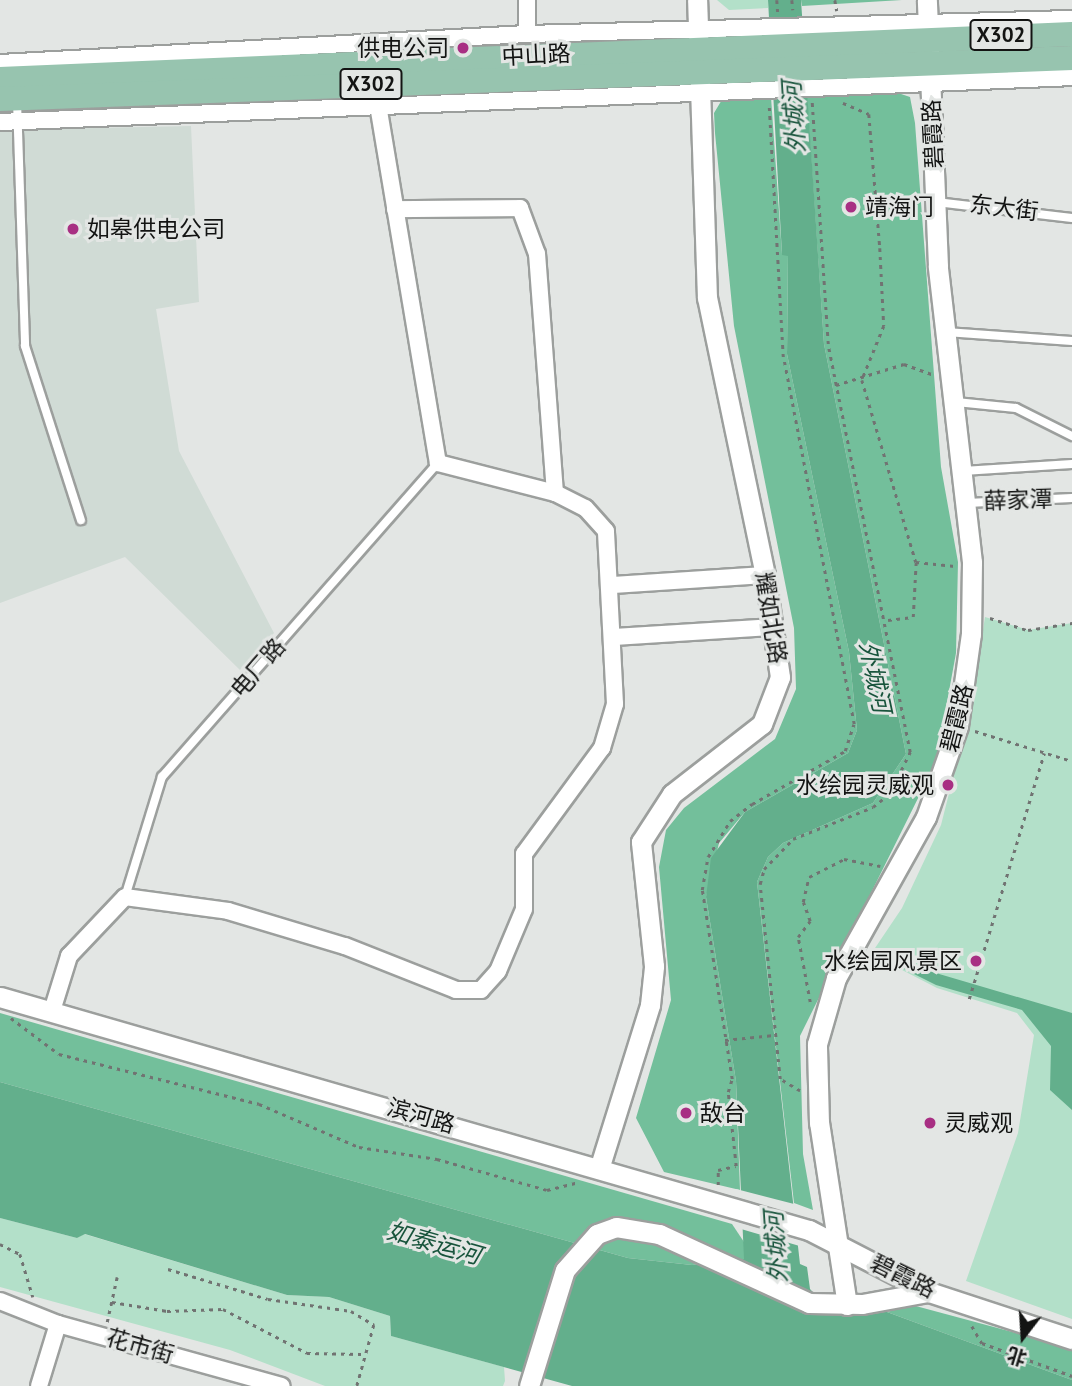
<!DOCTYPE html>
<html>
<head>
<meta charset="utf-8">
<style>
  body { margin:0 }
  #map { position:relative; width:1072px; height:1386px; overflow:hidden; background:#e3e6e4; font-family:"PT Sans","Noto Sans SC",sans-serif }
  div>[style] { position:absolute }
  [style*='--x'] { left:calc(var(--x)*1px); top:calc(var(--y)*1px); width:calc(var(--w)*1px); rotate:calc(var(--a)*1deg) }
  .built>* { inset:0; background:#d0dbd5 }
  .green>* { inset:0; background:#b3e0c9 }
  .forest>* { inset:0; background:#73bf9b }
  .water>* { inset:0; background:#63af8c }
  .pier>* { inset:0; background:#e3e6e4 }
  .path>* { height:2.5px; margin-top:-1.25px; transform-origin:0; background:repeating-linear-gradient(90deg,#717372 0 3.5px,transparent 0 8.5px) }
  .roads { filter:drop-shadow(2px 0 #9c9f9d) drop-shadow(-2px 0 #9c9f9d) drop-shadow(0 2px #9c9f9d) drop-shadow(0 -2px #9c9f9d) }
  .service>* { height:8px; margin:-4px; padding:0 4px; transform-origin:4px; border-radius:4px; background:#fff }
  .minor>* { height:16px; margin:-8px; padding:0 8px; transform-origin:8px; border-radius:8px; background:#fff }
  .tertiary>* { height:19px; margin:-9.5px; padding:0 9.5px; transform-origin:9.5px; border-radius:9.5px; background:#fff }
  .primary>* { height:24px; margin:-12px; padding:0 12px; transform-origin:12px; border-radius:12px; background:#97c4af }
  .dots>* { width:19px; height:19px; translate:-50% -50%; box-sizing:border-box; border:4px solid #e3e6e4; border-radius:50% }
  span { translate:-50% -50%; white-space:nowrap; text-align:center; line-height:1.15; -webkit-text-stroke:6px #e3e6e4; paint-order:stroke }
  .shield-label span { padding:2px 5px; background:#e3e6e4; border:2px solid; border-radius:5px; -webkit-text-stroke-width:0 }
  .shield-label { font-size:21px; color:#131413; font-weight:700 }
  .poi-label { font-size:23px; color:#131413 }
  .right { translate:-100% -50%; text-align:right }
  .left { translate:0 -50%; text-align:left }
  .street-label { font-size:23px; color:#131413 }
  .water-label { font-size:24px; color:#18543c; font-style:italic }
  .north { position:absolute; left:988px; top:1302px; width:70px; height:70px; -webkit-text-stroke:5px #e3e6e4; paint-order:stroke; rotate:197deg; font-size:19px; font-weight:700; line-height:28px; text-align:center; color:#131413 }
  .north::after { content:''; display:block; margin:auto; width:24px; height:32px; background:#131413; clip-path:polygon(50% 0,100% 100%,50% 72%,0 100%) }
</style>
</head>
<body>
<div id="map">
  <div class="built">
    <div style="clip-path:polygon(191px 126px,199px 302px,156px 309px,179px 451px,274px 633px,240px 670px,125px 557px,0 603px,0 130px)"></div>
  </div>
  <div class="green">
    <div style="clip-path:polygon(717px 0,768px 0,768px 8px,729px 10px)"></div>
    <div style="clip-path:polygon(985px 617px,1028px 630px,1072px 623px,1072px 1319px,966px 1281px,1018px 1133px,1034px 1035px,1017px 1013px,937px 988px,871px 954px,902px 908px,941px 825px,971px 707px)"></div>
    <div style="clip-path:polygon(0 1218px,77px 1238px,84px 1234px,287px 1295px,329px 1297px,390px 1316px,391px 1336px,504px 1367px,505px 1381px,503px 1386px,325px 1386px,230px 1350px,0 1287px)"></div>
  </div>
  <div class="forest">
    <div style="clip-path:polygon(801px 0,902px 0,802px 6px)"></div>
    <div style="clip-path:polygon(895px 92px,910px 97px,915px 123px,941px 467px,958px 562px,956px 653px,936px 762px,800px 1036px,803px 1154px,813px 1210px,794px 1203px,757px 882px,768px 857px,783px 843px,873px 803px,906px 754px,824px 344px,807px 98px)"></div>
    <div style="clip-path:polygon(771px 97px,782px 254px,788px 255px,787px 354px,849px 652px,857px 730px,848px 753px,745px 812px,719px 843px,706px 897px,736px 1081px,740px 1190px,664px 1172px,636px 1118px,671px 1000px,659px 867px,666px 830px,684px 808px,775px 739px,796px 689px,794px 628px,734px 326px,715px 133px,714px 113px,723px 98px)"></div>
    <div style="clip-path:polygon(0 1013px,732px 1224px,746px 1245px,744px 1259px,692px 1265px,628px 1258px,0 1082px)"></div>
    <div style="clip-path:polygon(912px 1305px,1072px 1348px,1072px 1380px,887px 1312px)"></div>
  </div>
  <div class="water">
    <div style="clip-path:polygon(768px 0,801px 0,824px 344px,906px 754px,873px 803px,783px 843px,768px 857px,757px 882px,800px 1264px,807px 1267px,810px 1289px,832px 1313px,887px 1312px,1072px 1380px,1072px 1386px,572px 1386px,391px 1336px,390px 1316px,329px 1297px,287px 1295px,85px 1234px,77px 1238px,0 1218px,0 1082px,628px 1258px,692px 1265px,744px 1259px,736px 1081px,706px 897px,711px 858px,745px 812px,848px 753px,857px 730px,849px 652px,787px 354px,788px 256px,782px 255px)"></div>
    <div style="clip-path:polygon(886px 951px,929px 971px,1072px 1013px,1072px 1110px,1050px 1090px,1051px 1046px,1022px 1010px,936px 985px,888px 961px)"></div>
  </div>
  <div class="pier">
    <div style="clip-path:polygon(736px 1189px,798px 1205px,803px 1247px,741px 1229px)"></div>
  </div>
  <div class="path">
    <div style="--x:777;--y:0;--w:13;--a:86"></div>
    <div style="--x:792;--y:0;--w:10;--a:84"></div>
    <div style="--x:835;--y:0;--w:11;--a:80"></div>
    <div style="--x:843;--y:103;--w:28;--a:23"></div>
    <div style="--x:869;--y:114;--w:134;--a:85.3"></div>
    <div style="--x:880;--y:248;--w:78;--a:87.1"></div>
    <div style="--x:884;--y:326;--w:58;--a:112.2"></div>
    <div style="--x:862;--y:380;--w:190;--a:73.5"></div>
    <div style="--x:916;--y:562;--w:39;--a:6"></div>
    <div style="--x:836;--y:385;--w:71;--a:-17.2"></div>
    <div style="--x:904;--y:364;--w:30;--a:20"></div>
    <div style="--x:990;--y:618;--w:40;--a:18"></div>
    <div style="--x:1028;--y:630;--w:45;--a:-9"></div>
    <div style="--x:888;--y:620;--w:25;--a:-7"></div>
    <div style="--x:913;--y:617;--w:55;--a:-86.9"></div>
    <div style="--x:975;--y:731;--w:102;--a:17.2"></div>
    <div style="--x:969;--y:999;--w:257;--a:-73"></div>
    <div style="--x:810;--y:1002;--w:66;--a:-100.5"></div>
    <div style="--x:798;--y:937;--w:20;--a:-53"></div>
    <div style="--x:810;--y:921;--w:20;--a:-110"></div>
    <div style="--x:803;--y:902;--w:26;--a:-77"></div>
    <div style="--x:809;--y:877;--w:39;--a:-27"></div>
    <div style="--x:844;--y:859;--w:37;--a:11"></div>
    <div style="--x:11;--y:1018;--w:60;--a:36.9"></div>
    <div style="--x:59;--y:1054;--w:206;--a:14"></div>
    <div style="--x:259;--y:1104;--w:109;--a:23.3"></div>
    <div style="--x:359;--y:1147;--w:79;--a:8.7"></div>
    <div style="--x:437;--y:1159;--w:114;--a:15.7"></div>
    <div style="--x:547;--y:1190;--w:33;--a:-14"></div>
    <div style="--x:725;--y:1040;--w:49;--a:-5.8"></div>
    <div style="--x:800;--y:1091;--w:23;--a:-149"></div>
    <div style="--x:780;--y:1079;--w:196;--a:-95.9"></div>
    <div style="--x:760;--y:884;--w:16;--a:-75"></div>
    <div style="--x:764;--y:869;--w:42;--a:-46"></div>
    <div style="--x:793;--y:839;--w:86;--a:-21.8"></div>
    <div style="--x:873;--y:807;--w:22;--a:-39"></div>
    <div style="--x:890;--y:793;--w:46;--a:-64"></div>
    <div style="--x:910;--y:752;--w:416;--a:-101.4"></div>
    <div style="--x:828;--y:344;--w:243;--a:-93.8"></div>
    <div style="--x:718;--y:1185;--w:15;--a:-90"></div>
    <div style="--x:718;--y:1170;--w:18;--a:-13"></div>
    <div style="--x:736;--y:1166;--w:74;--a:-96.2"></div>
    <div style="--x:728;--y:1092;--w:14;--a:-73"></div>
    <div style="--x:732;--y:1079;--w:191;--a:-99"></div>
    <div style="--x:702;--y:890;--w:34;--a:-80"></div>
    <div style="--x:708;--y:857;--w:42;--a:-58.6"></div>
    <div style="--x:730;--y:821;--w:28;--a:-38"></div>
    <div style="--x:752;--y:804;--w:107;--a:-29.7"></div>
    <div style="--x:845;--y:751;--w:28;--a:-72"></div>
    <div style="--x:854;--y:724;--w:374;--a:-100.9"></div>
    <div style="--x:783;--y:357;--w:252;--a:-93.2"></div>
    <div style="--x:0;--y:1244;--w:22;--a:27"></div>
    <div style="--x:20;--y:1254;--w:45;--a:73.2"></div>
    <div style="--x:168;--y:1269;--w:104;--a:16.7"></div>
    <div style="--x:268;--y:1299;--w:84;--a:8.2"></div>
    <div style="--x:351;--y:1311;--w:27;--a:31"></div>
    <div style="--x:374;--y:1325;--w:63;--a:105.6"></div>
    <div style="--x:112;--y:1302;--w:56;--a:9.3"></div>
    <div style="--x:167;--y:1311;--w:56;--a:-2"></div>
    <div style="--x:223;--y:1309;--w:95;--a:27.6"></div>
    <div style="--x:307;--y:1353;--w:54;--a:1.1"></div>
    <div style="--x:107;--y:1322;--w:46;--a:-77.5"></div>
    <div style="--x:972;--y:1326;--w:20;--a:60"></div>
    <div style="--x:982;--y:1343;--w:96;--a:20.1"></div>
  </div>
  <div class="roads">
    <div class="service">
      <div style="--x:17;--y:101;--w:245;--a:88.1"></div>
      <div style="--x:25;--y:346;--w:183;--a:72.2"></div>
      <div style="--x:936;--y:202;--w:137;--a:6.7"></div>
      <div style="--x:946;--y:332;--w:126;--a:4.1"></div>
      <div style="--x:956;--y:402;--w:60;--a:5.7"></div>
      <div style="--x:1016;--y:408;--w:63;--a:26.6"></div>
      <div style="--x:963;--y:471;--w:109;--a:-3.7"></div>
      <div style="--x:967;--y:503;--w:105;--a:-2.7"></div>
      <div style="--x:125;--y:897;--w:126;--a:-72.9"></div>
      <div style="--x:162;--y:777;--w:418;--a:-48.7"></div>
    </div>
    <div class="minor">
      <div style="--x:527;--y:0;--w:34;--a:90"></div>
      <div style="--x:0;--y:63;--w:528;--a:-3.15"></div>
      <div style="--x:527;--y:34;--w:545;--a:-1.58"></div>
      <div style="--x:378;--y:105;--w:363;--a:80.5"></div>
      <div style="--x:438;--y:463;--w:121;--a:14.4"></div>
      <div style="--x:0;--y:122;--w:1073;--a:-2.4"></div>
      <div style="--x:613;--y:585;--w:152;--a:-3.8"></div>
      <div style="--x:614;--y:637;--w:161;--a:-3.6"></div>
      <div style="--x:52;--y:1011;--w:58;--a:-72.8"></div>
      <div style="--x:69;--y:956;--w:81;--a:-46.5"></div>
      <div style="--x:125;--y:897;--w:104;--a:7.7"></div>
      <div style="--x:228;--y:911;--w:122;--a:16.7"></div>
      <div style="--x:345;--y:946;--w:119;--a:21.6"></div>
      <div style="--x:456;--y:990;--w:25;--a:0"></div>
      <div style="--x:481;--y:990;--w:25;--a:-48"></div>
      <div style="--x:498;--y:971;--w:67;--a:-67.2"></div>
      <div style="--x:524;--y:909;--w:55;--a:-90"></div>
      <div style="--x:524;--y:854;--w:132;--a:-53.7"></div>
      <div style="--x:602;--y:748;--w:46;--a:-73.5"></div>
      <div style="--x:615;--y:704;--w:173;--a:-93"></div>
      <div style="--x:606;--y:531;--w:31;--a:-132"></div>
      <div style="--x:585;--y:508;--w:34;--a:-153"></div>
      <div style="--x:555;--y:493;--w:240;--a:-94.3"></div>
      <div style="--x:537;--y:254;--w:49;--a:-110.3"></div>
      <div style="--x:520;--y:208;--w:125;--a:179.5"></div>
      <div style="--x:0;--y:1301;--w:62;--a:21.6"></div>
      <div style="--x:58;--y:1324;--w:232;--a:15.5"></div>
      <div style="--x:39;--y:1386;--w:65;--a:-73"></div>
    </div>
    <div class="tertiary">
      <div style="--x:0;--y:997;--w:842;--a:16.07"></div>
      <div style="--x:809;--y:1230;--w:135;--a:27.3"></div>
      <div style="--x:929;--y:1292;--w:151;--a:18.2"></div>
      <div style="--x:599;--y:1169;--w:172;--a:-72.7"></div>
      <div style="--x:650;--y:1005;--w:39;--a:-84"></div>
      <div style="--x:654;--y:966;--w:125;--a:-96"></div>
      <div style="--x:641;--y:842;--w:57;--a:-57.1"></div>
      <div style="--x:672;--y:794;--w:114;--a:-37.9"></div>
      <div style="--x:762;--y:724;--w:50;--a:-69"></div>
      <div style="--x:780;--y:677;--w:103;--a:-98.4"></div>
      <div style="--x:765;--y:575;--w:283;--a:-101.8"></div>
      <div style="--x:707;--y:298;--w:298;--a:-91.9"></div>
      <div style="--x:847;--y:1305;--w:184;--a:-98.7"></div>
      <div style="--x:819;--y:1123;--w:79;--a:-91.5"></div>
      <div style="--x:817;--y:1044;--w:69;--a:-73.9"></div>
      <div style="--x:836;--y:978;--w:184;--a:-60.8"></div>
      <div style="--x:926;--y:817;--w:96;--a:-70.6"></div>
      <div style="--x:958;--y:726;--w:93;--a:-82"></div>
      <div style="--x:971;--y:634;--w:72;--a:-89.2"></div>
      <div style="--x:972;--y:562;--w:298;--a:-96.6"></div>
      <div style="--x:938;--y:266;--w:266;--a:-92.4"></div>
      <div style="--x:529;--y:1386;--w:121;--a:-72.8"></div>
      <div style="--x:565;--y:1270;--w:48;--a:-48.4"></div>
      <div style="--x:597;--y:1234;--w:20;--a:-20"></div>
      <div style="--x:616;--y:1227;--w:44;--a:9.2"></div>
      <div style="--x:659;--y:1234;--w:165;--a:24.7"></div>
      <div style="--x:809;--y:1303;--w:53;--a:1.1"></div>
      <div style="--x:862;--y:1304;--w:67;--a:-10.3"></div>
    </div>
    <div class="primary">
      <div style="--x:0;--y:79;--w:1073;--a:-2.4"></div>
      <div style="--x:0;--y:99;--w:1073;--a:-2.19"></div>
    </div>
  </div>
  <div class="dots">
    <div style="left:463px;top:48px;background:#a82f83"></div>
    <div style="left:851px;top:207px;background:#a82f83"></div>
    <div style="left:73px;top:229px;background:#a82f83"></div>
    <div style="left:948px;top:785px;background:#a82f83"></div>
    <div style="left:976px;top:961px;background:#a82f83"></div>
    <div style="left:686px;top:1113px;background:#a82f83"></div>
    <div style="left:930px;top:1123px;background:#a82f83"></div>
  </div>
  <div class="shield-label">
    <span style="left:1001px;top:35px">X302</span>
    <span style="left:371px;top:84px">X302</span>
  </div>
  <div class="poi-label">
    <span class="right" style="left:449px;top:48px">供电公司</span>
    <span class="left" style="left:865px;top:207px">靖海门</span>
    <span class="left" style="left:87px;top:229px">如皋供电公司</span>
    <span class="right" style="left:934px;top:785px">水绘园灵威观</span>
    <span class="right" style="left:962px;top:961px">水绘园风景区</span>
    <span class="left" style="left:700px;top:1113px">敌台</span>
    <span class="left" style="left:944px;top:1123px">灵威观</span>
  </div>
  <div class="street-label">
    <span style="left:536px;top:55px;rotate:-3deg">中山路</span>
    <span style="left:933px;top:134px;rotate:-93deg">碧霞路</span>
    <span style="left:1004px;top:208px;rotate:7deg">东大街</span>
    <span style="left:1018px;top:500px;rotate:-2deg">薛家潭</span>
    <span style="left:771px;top:618px;rotate:81deg">耀如北路</span>
    <span style="left:258px;top:668px;rotate:-49deg">电厂路</span>
    <span style="left:957px;top:718px;rotate:-76deg">碧霞路</span>
    <span style="left:421px;top:1116px;rotate:16deg">滨河路</span>
    <span style="left:903px;top:1276px;rotate:26deg">碧霞路</span>
    <span style="left:140px;top:1346px;rotate:16deg">花市街</span>
  </div>
  <div class="water-label">
    <span style="left:794px;top:117px;rotate:-94deg">外城河</span>
    <span style="left:875px;top:677px;rotate:78deg">外城河</span>
    <span style="left:434px;top:1243px;rotate:16deg">如泰运河</span>
    <span style="left:776px;top:1247px;rotate:-94deg">外城河</span>
  </div>
  <div class="north">北</div>
</div>
</body>
</html>
